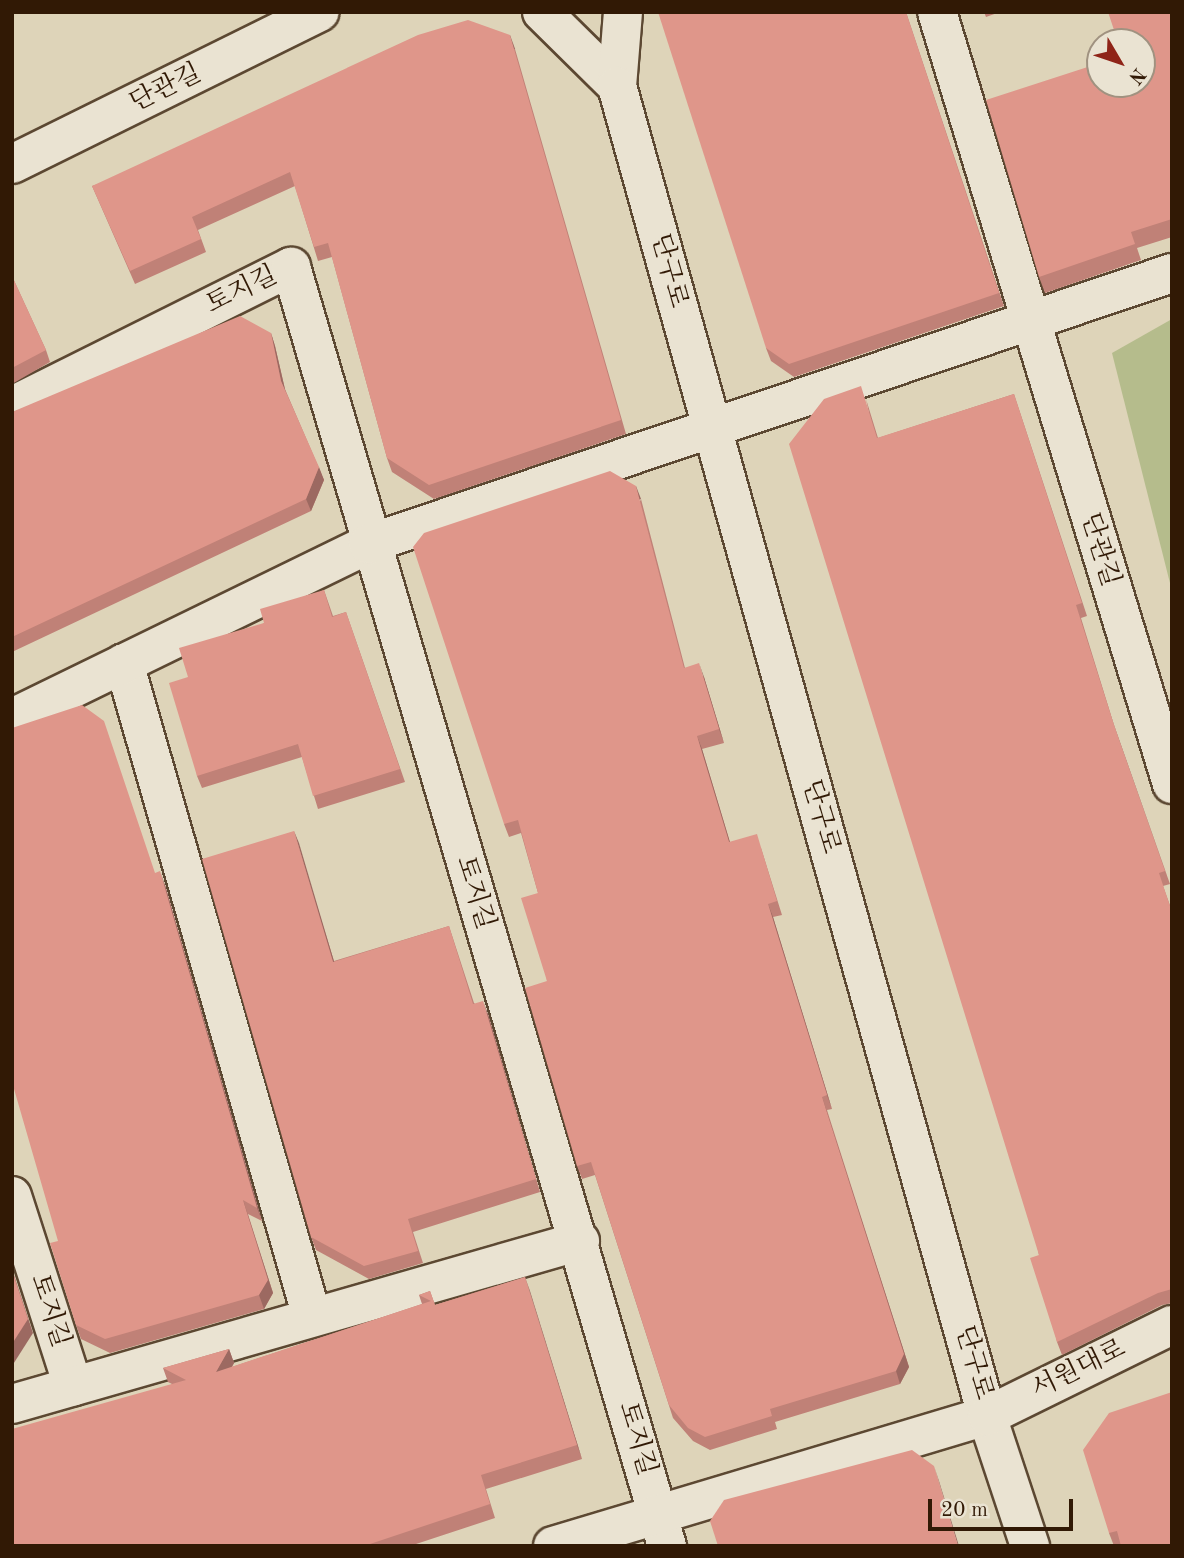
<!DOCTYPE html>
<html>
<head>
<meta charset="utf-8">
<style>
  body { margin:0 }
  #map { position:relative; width:1184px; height:1558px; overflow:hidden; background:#ded4b9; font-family:"Old Standard TT","Noto Serif KR",serif }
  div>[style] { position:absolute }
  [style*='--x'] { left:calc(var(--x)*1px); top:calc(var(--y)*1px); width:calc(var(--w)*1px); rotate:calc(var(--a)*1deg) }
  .green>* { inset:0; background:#b5bc8c }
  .roads { filter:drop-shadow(2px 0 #5c4832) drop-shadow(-2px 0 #5c4832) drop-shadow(0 2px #5c4832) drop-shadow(0 -2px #5c4832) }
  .minor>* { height:38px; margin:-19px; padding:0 19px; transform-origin:19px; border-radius:19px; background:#eae3d2 }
  .wall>* { inset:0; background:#c08177 }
  .shaded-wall>* { inset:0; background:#9c6961; transform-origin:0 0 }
  .building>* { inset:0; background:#df968a }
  span { translate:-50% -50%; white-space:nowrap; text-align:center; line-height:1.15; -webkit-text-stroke:5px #eae3d2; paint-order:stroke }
  .street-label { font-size:26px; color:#311905 }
  .frame { position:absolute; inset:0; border:14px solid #311905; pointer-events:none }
  .north { position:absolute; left:1086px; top:28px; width:70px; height:70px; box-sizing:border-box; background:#eae3d2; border:2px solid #a09280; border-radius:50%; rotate:129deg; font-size:19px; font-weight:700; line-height:28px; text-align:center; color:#311905 }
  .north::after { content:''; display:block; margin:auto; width:24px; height:32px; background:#8f2418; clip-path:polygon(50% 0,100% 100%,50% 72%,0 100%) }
  .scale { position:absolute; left:928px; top:1499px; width:145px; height:32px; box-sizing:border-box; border:4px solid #311905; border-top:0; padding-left:9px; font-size:21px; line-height:24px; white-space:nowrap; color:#311905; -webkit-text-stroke:5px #eae3d2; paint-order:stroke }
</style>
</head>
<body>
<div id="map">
  <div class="green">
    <div style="clip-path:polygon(1172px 319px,1172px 591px,1112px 353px)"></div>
  </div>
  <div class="roads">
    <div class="minor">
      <div style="--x:542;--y:12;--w:105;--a:44.6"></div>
      <div style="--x:623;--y:12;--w:74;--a:94.6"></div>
      <div style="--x:617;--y:86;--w:1381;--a:74.45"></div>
      <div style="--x:987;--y:1416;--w:137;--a:71.7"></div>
      <div style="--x:937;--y:12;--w:807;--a:73.07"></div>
      <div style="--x:12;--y:164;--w:343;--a:-26.3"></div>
      <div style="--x:12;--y:406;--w:312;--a:-26.5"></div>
      <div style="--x:291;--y:267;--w:1333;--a:73.62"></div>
      <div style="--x:124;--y:663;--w:680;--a:73.96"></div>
      <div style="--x:12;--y:718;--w:396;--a:-26"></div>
      <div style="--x:368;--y:544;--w:848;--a:-18.63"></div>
      <div style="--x:12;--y:1196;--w:200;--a:72.2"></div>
      <div style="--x:12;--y:1404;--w:591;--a:-16.01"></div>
      <div style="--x:553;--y:1546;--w:453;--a:-16.7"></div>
      <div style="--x:987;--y:1416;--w:206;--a:-26.2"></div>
    </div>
  </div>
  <div class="wall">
    <div style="clip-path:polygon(906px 12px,1004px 306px,794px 377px,771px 361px,766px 348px)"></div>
    <div style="clip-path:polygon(984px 12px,1000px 12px,986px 17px)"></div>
    <div style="clip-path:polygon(1172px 12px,1172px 237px,1137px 248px,1141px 260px,1045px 293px,1039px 277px,1142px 84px)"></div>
    <div style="clip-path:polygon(515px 49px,626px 434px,434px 499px,392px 472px,387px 458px,332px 257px,318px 261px,295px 186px,198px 230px,206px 252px,135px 284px,92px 186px)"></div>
    <div style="clip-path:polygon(12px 276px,46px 350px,50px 362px,12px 384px)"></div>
    <div style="clip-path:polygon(271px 333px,275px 346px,285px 389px,324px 480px,311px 511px,12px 652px,12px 412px)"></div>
    <div style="clip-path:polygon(1014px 394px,1087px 616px,1081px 618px,1118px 738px,1170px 884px,1163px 886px,1172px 911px,1172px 1303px,1162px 1305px,1062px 1355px,1057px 1342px,1039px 1255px,866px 399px,878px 438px)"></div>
    <div style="clip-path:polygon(641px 499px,685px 668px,704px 677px,724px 743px,702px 749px,730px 842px,761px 848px,782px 915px,773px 917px,832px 1109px,827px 1110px,909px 1367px,900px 1384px,775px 1422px,777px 1429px,710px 1450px,693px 1441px,673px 1418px,595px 1175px,582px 1179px,577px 1166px,547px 981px,538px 893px,521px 833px,509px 837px,504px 824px)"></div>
    <div style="clip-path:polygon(324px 590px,333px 616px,346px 612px,405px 782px,318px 809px,302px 757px,202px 788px,197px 776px,188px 677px,264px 623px)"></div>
    <div style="clip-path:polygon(294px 831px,334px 961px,449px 926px,474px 1003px,488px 1014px,540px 1192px,413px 1232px,423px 1263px,369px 1279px,316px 1250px,311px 1237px)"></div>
    <div style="clip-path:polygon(155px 873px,165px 885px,262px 1221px,248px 1214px,273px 1293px,264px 1309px,110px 1353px,81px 1339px,76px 1325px,58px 1241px)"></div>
    <div style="clip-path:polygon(525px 1277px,582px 1459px,486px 1489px,495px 1518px,410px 1546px,12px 1546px,172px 1384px,168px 1382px,163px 1368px,229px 1349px,234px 1363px,232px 1367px,422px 1304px,419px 1295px,430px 1291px,435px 1305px)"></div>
    <div style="clip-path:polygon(1109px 1413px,1172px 1546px,1114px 1546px,1109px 1533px)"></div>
  </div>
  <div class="shaded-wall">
    <div style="left:510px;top:35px;width:15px;height:401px;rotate:70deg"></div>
    <div style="clip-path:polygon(271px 333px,275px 346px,286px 394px,281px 381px)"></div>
    <div style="clip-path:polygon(319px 467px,324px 480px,311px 511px,306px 499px)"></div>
    <div style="left:636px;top:486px;width:14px;height:188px;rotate:69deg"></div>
    <div style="clip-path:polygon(1076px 605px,1118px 738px,1170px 884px,1114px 725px)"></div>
    <div style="clip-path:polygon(699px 663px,704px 677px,724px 743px,719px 729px)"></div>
    <div style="clip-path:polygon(697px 736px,702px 749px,734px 856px,729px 842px)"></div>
    <div style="clip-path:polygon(294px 831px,299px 843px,338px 975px,333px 962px)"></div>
    <div style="clip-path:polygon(160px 871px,165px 885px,262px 1221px,257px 1208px)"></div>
    <div style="clip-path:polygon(768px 904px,773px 917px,832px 1109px,827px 1095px)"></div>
    <div style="clip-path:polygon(483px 1001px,488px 1014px,540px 1192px,536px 1179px)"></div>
    <div style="clip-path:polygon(822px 1097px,909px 1367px,900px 1384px,896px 1371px)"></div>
    <div style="clip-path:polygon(243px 1200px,273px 1293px,264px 1309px,259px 1295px)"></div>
    <div style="clip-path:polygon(12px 1269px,33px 1333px,12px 1366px)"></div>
    <div style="clip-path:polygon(525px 1277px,530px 1291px,582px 1459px,577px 1445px)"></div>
    <div style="clip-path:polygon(229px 1349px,234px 1363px,221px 1385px,216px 1372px)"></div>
    <div style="clip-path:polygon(934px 1466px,939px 1481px,959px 1546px,958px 1546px)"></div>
  </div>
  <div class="building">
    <div style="clip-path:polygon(658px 12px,906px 12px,999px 293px,789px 364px,766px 348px)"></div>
    <div style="clip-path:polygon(1108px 12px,1172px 12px,1172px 219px,1131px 232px,1135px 244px,1039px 277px,986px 100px,1100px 63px,1100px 84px,1142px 84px,1142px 42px,1118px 42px)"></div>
    <div style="clip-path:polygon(468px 20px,510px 35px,621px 420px,429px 485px,387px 458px,328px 243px,314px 247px,290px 172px,192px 217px,201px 239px,130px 271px,92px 186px,418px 35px)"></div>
    <div style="clip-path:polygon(12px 276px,46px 350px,12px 368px)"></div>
    <div style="clip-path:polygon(240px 316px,271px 333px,281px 381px,319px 467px,306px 499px,12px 637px,12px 412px)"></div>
    <div style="clip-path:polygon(861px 386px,877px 438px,1014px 394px,1082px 603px,1076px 605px,1114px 725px,1165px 871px,1159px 873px,1172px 912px,1172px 1289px,1158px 1293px,1057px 1342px,1030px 1258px,1039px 1255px,789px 444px,824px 399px)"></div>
    <div style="clip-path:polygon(610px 471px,636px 486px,684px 668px,699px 663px,719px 729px,697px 736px,729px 842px,757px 834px,777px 901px,768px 904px,827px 1095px,822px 1097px,904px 1354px,896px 1371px,770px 1409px,772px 1416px,705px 1437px,688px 1428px,669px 1405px,591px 1162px,577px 1166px,525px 988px,547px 981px,521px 898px,538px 893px,518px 820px,504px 824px,413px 547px,424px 533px)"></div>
    <div style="clip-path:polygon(324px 590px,332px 617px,346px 612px,400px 769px,313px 796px,298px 744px,197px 776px,169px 683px,188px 677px,179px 648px,264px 623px,260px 609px)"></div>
    <div style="clip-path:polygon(82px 705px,104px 721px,155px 873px,160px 871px,257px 1208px,243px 1200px,268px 1280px,259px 1295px,105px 1339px,76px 1325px,50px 1243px,58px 1241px,12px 1082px,12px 728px)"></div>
    <div style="clip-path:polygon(294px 831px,333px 962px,449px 926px,473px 1004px,483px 1001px,536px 1179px,408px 1219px,418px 1251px,364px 1266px,311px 1237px,202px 859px)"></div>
    <div style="clip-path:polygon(12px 1270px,28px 1319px,12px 1344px)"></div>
    <div style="clip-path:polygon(525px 1277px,577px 1445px,481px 1475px,490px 1504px,364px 1546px,12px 1546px,12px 1429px,186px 1380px,163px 1368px,229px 1349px,216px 1372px,431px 1301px,419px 1295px,430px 1291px,435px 1305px)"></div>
    <div style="clip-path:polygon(1172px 1392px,1172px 1546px,1121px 1546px,1117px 1531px,1109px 1533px,1083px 1450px,1109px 1413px)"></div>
    <div style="clip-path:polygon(912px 1450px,934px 1466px,958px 1546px,718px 1546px,710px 1521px,724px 1500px)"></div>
  </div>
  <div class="street-label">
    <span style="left:166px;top:89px;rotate:-26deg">단관길</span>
    <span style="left:668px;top:271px;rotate:75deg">단구로</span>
    <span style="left:242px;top:291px;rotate:-26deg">토지길</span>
    <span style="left:1099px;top:550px;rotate:73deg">단관길</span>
    <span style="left:820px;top:817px;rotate:74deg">단구로</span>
    <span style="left:474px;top:893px;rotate:73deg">토지길</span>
    <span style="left:49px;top:1311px;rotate:72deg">토지길</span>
    <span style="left:973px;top:1363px;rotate:74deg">단구로</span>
    <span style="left:1079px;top:1370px;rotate:-26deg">서원대로</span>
    <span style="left:636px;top:1439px;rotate:74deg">토지길</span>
  </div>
  <div class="frame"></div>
  <div class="north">N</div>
  <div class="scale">20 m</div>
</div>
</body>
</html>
